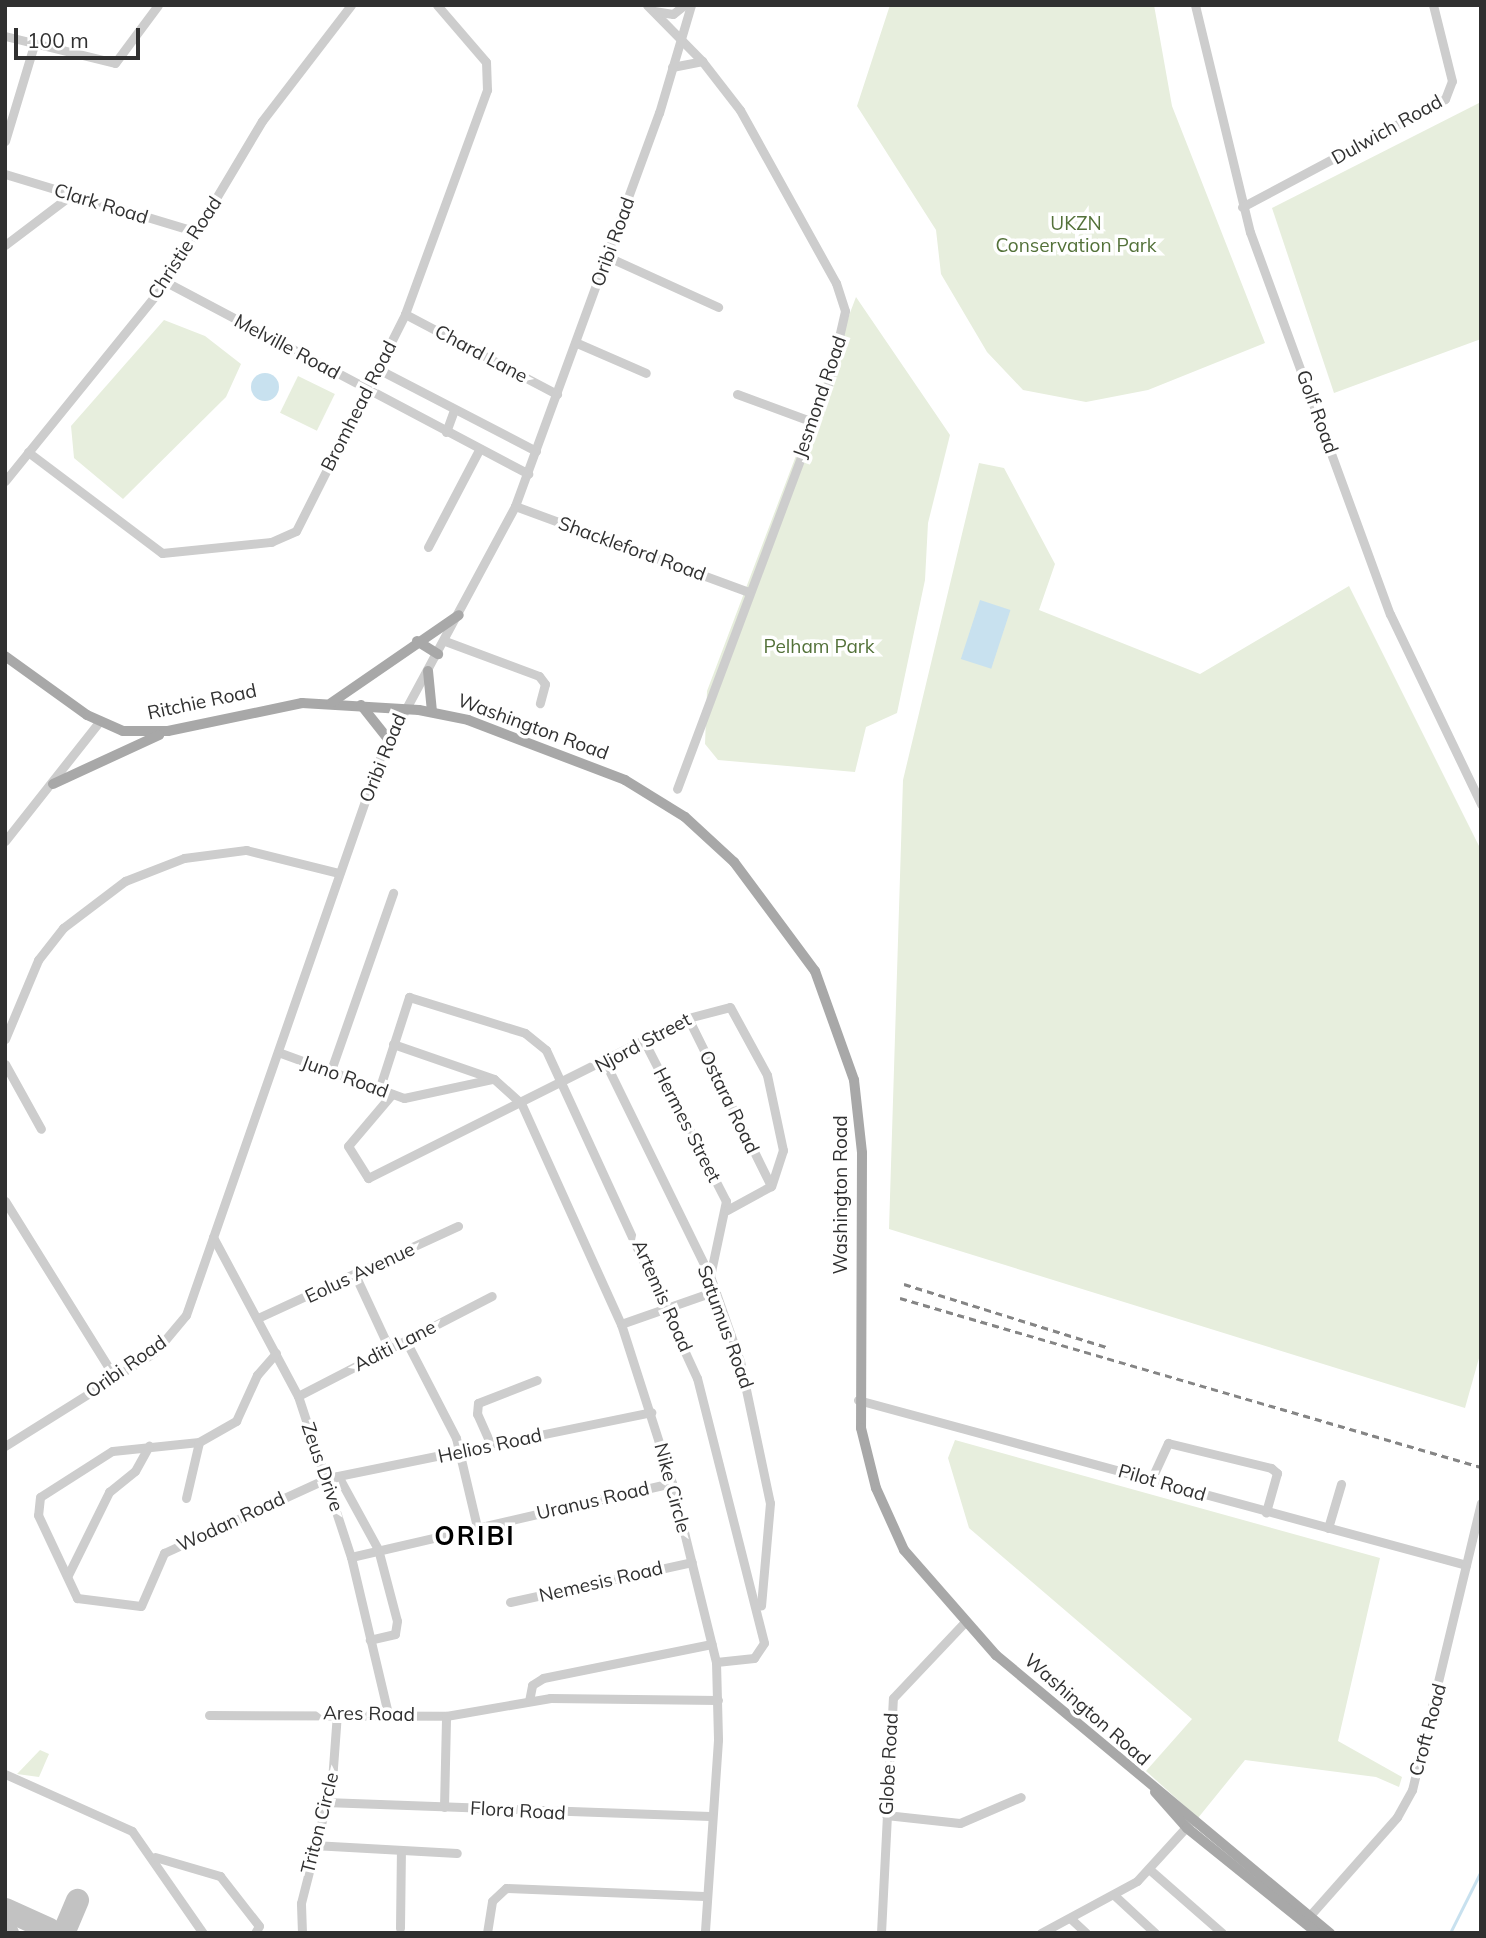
<!DOCTYPE html>
<html>
<head>
<meta charset="utf-8">
<style>
  body { margin:0 }
  #map { position:relative; width:1486px; height:1938px; overflow:hidden; background:#fff; font-family:Mulish,sans-serif }
  div>[style] { position:absolute }
  [style*='--x'] { left:calc(var(--x)*1px); top:calc(var(--y)*1px); width:calc(var(--w)*1px); rotate:calc(var(--a)*1deg) }
  .green>* { inset:0; background:#e7eedd; transform-origin:0 0 }
  .water>* { inset:0; background:#c8e1ef; transform-origin:0 0 }
  .round { border-radius:50% }
  .stream>* { height:2.5px; margin:-1.25px; padding:0 1.25px; transform-origin:1.25px; border-radius:1.25px; background:#c8e1ef }
  .taxiway>* { height:23px; margin:-11.5px; padding:0 11.5px; transform-origin:11.5px; border-radius:11.5px; background:#c2c2c2 }
  .minor>* { height:9px; margin:-4.5px; padding:0 4.5px; transform-origin:4.5px; border-radius:4.5px; background:#cdcdcd }
  .major>* { height:10px; margin:-5px; padding:0 5px; transform-origin:5px; border-radius:5px; background:#a8a8a8 }
  .rail>* { height:2.5px; margin-top:-1.25px; transform-origin:0; background:repeating-linear-gradient(90deg,#858585 0 7px,transparent 0 12px) }
  span { translate:-50% -50%; white-space:nowrap; text-align:center; line-height:1.15; -webkit-text-stroke:7px #fff; paint-order:stroke }
  .street-label { font-size:19px; color:#303030 }
  .park-label { font-size:19px; color:#537139 }
  .district-label { font-size:26px; color:#000; font-weight:700; letter-spacing:2px }
  .frame { position:absolute; inset:0; border:7px solid #303030; pointer-events:none }
  .scale { position:absolute; left:14px; top:28px; width:126px; height:32px; box-sizing:border-box; border:4px solid #303030; border-top:0; padding-left:9px; font-size:21px; line-height:24px; white-space:nowrap; color:#303030; -webkit-text-stroke:5px #fff; paint-order:stroke }
</style>
</head>
<body>
<div id="map">
  <div class="green">
    <div style="clip-path:polygon(890px 5px,1154px 5px,1172px 106px,1265px 343px,1148px 390px,1086px 402px,1023px 390px,987px 352px,941px 274px,936px 230px,857px 106px)"></div>
    <div style="clip-path:polygon(1481px 102px,1481px 339px,1334px 393px,1272px 208px)"></div>
    <div style="clip-path:polygon(856px 297px,950px 435px,928px 523px,925px 580px,897px 713px,866px 727px,855px 772px,718px 760px,705px 744px,707px 691px)"></div>
    <div style="clip-path:polygon(164px 320px,205px 336px,241px 364px,226px 397px,123px 499px,74px 458px,71px 426px)"></div>
    <div style="left:298px;top:376px;width:41px;height:41px;rotate:26deg"></div>
    <div style="clip-path:polygon(979px 463px,1004px 468px,1055px 564px,1039px 610px,1200px 674px,1349px 586px,1481px 850px,1481px 1351px,1465px 1408px,889px 1229px,903px 780px)"></div>
    <div style="clip-path:polygon(955px 1440px,1380px 1558px,1338px 1741px,1402px 1777px,1399px 1787px,1376px 1777px,1245px 1760px,1198px 1818px,1146px 1771px,1192px 1719px,969px 1528px,948px 1458px)"></div>
    <div style="clip-path:polygon(40px 1750px,49px 1754px,39px 1777px,17px 1774px)"></div>
  </div>
  <div class="water">
    <div class="round" style="left:251px;top:373px;width:28px;height:28px"></div>
    <div style="left:980px;top:600px;width:32px;height:62px;rotate:18deg"></div>
  </div>
  <div class="stream">
    <div style="--x:1450;--y:1933;--w:69;--a:-63.4"></div>
  </div>
  <div class="taxiway">
    <div style="--x:5;--y:1909;--w:48;--a:24.4"></div>
    <div style="--x:5;--y:1931;--w:3;--a:45"></div>
    <div style="--x:63;--y:1933;--w:36;--a:-67"></div>
  </div>
  <div class="minor">
    <div style="--x:647;--y:5;--w:78;--a:45.5"></div>
    <div style="--x:702;--y:61;--w:62;--a:52.2"></div>
    <div style="--x:740;--y:110;--w:198;--a:61"></div>
    <div style="--x:836;--y:283;--w:29;--a:72"></div>
    <div style="--x:845;--y:311;--w:76;--a:102.9"></div>
    <div style="--x:828;--y:385;--w:431;--a:110.5"></div>
    <div style="--x:1195;--y:5;--w:234;--a:76.4"></div>
    <div style="--x:1250;--y:232;--w:407;--a:69.9"></div>
    <div style="--x:1390;--y:614;--w:211;--a:64.4"></div>
    <div style="--x:654;--y:11;--w:19;--a:9"></div>
    <div style="--x:673;--y:14;--w:14;--a:-39"></div>
    <div style="--x:5;--y:36;--w:113;--a:13.8"></div>
    <div style="--x:115;--y:63;--w:72;--a:-53.4"></div>
    <div style="--x:672;--y:67;--w:31;--a:-11"></div>
    <div style="--x:5;--y:141;--w:100;--a:-73.2"></div>
    <div style="--x:5;--y:174;--w:201;--a:16.8"></div>
    <div style="--x:1242;--y:207;--w:230;--a:-28"></div>
    <div style="--x:1445;--y:99;--w:19;--a:-69"></div>
    <div style="--x:1452;--y:81;--w:78;--a:-104"></div>
    <div style="--x:5;--y:245;--w:83;--a:-37.1"></div>
    <div style="--x:608;--y:257;--w:121;--a:24.4"></div>
    <div style="--x:166;--y:282;--w:410;--a:27.9"></div>
    <div style="--x:405;--y:314;--w:172;--a:27.8"></div>
    <div style="--x:577;--y:343;--w:75;--a:23.5"></div>
    <div style="--x:378;--y:369;--w:178;--a:27.4"></div>
    <div style="--x:737;--y:394;--w:81;--a:20.2"></div>
    <div style="--x:446;--y:432;--w:23;--a:-70"></div>
    <div style="--x:28;--y:452;--w:168;--a:37"></div>
    <div style="--x:162;--y:553;--w:110;--a:-5.8"></div>
    <div style="--x:271;--y:542;--w:27;--a:-24"></div>
    <div style="--x:296;--y:531;--w:243;--a:-63.3"></div>
    <div style="--x:405;--y:314;--w:239;--a:-69.9"></div>
    <div style="--x:487;--y:90;--w:28;--a:-92"></div>
    <div style="--x:486;--y:62;--w:75;--a:-130.7"></div>
    <div style="--x:5;--y:481;--w:256;--a:-51"></div>
    <div style="--x:166;--y:282;--w:187;--a:-59.2"></div>
    <div style="--x:262;--y:121;--w:146;--a:-52.5"></div>
    <div style="--x:515;--y:506;--w:249;--a:20.2"></div>
    <div style="--x:428;--y:547;--w:110;--a:-62.3"></div>
    <div style="--x:445;--y:641;--w:100;--a:20.4"></div>
    <div style="--x:539;--y:676;--w:10;--a:53"></div>
    <div style="--x:545;--y:684;--w:20;--a:105"></div>
    <div style="--x:5;--y:841;--w:152;--a:-51.7"></div>
    <div style="--x:688;--y:1018;--w:187;--a:63.7"></div>
    <div style="--x:5;--y:1039;--w:86;--a:-67.3"></div>
    <div style="--x:38;--y:960;--w:41;--a:-52"></div>
    <div style="--x:63;--y:928;--w:78;--a:-37.2"></div>
    <div style="--x:125;--y:881;--w:63;--a:-21.3"></div>
    <div style="--x:184;--y:858;--w:63;--a:-7.4"></div>
    <div style="--x:246;--y:850;--w:95;--a:14"></div>
    <div style="--x:644;--y:1041;--w:180;--a:62.9"></div>
    <div style="--x:726;--y:1201;--w:77;--a:102"></div>
    <div style="--x:393;--y:1044;--w:107;--a:19.1"></div>
    <div style="--x:494;--y:1079;--w:36;--a:42"></div>
    <div style="--x:521;--y:1103;--w:243;--a:65.7"></div>
    <div style="--x:621;--y:1324;--w:167;--a:72.2"></div>
    <div style="--x:672;--y:1483;--w:184;--a:76.2"></div>
    <div style="--x:716;--y:1662;--w:78;--a:88.5"></div>
    <div style="--x:718;--y:1740;--w:193;--a:93.9"></div>
    <div style="--x:278;--y:1052;--w:134;--a:20.1"></div>
    <div style="--x:404;--y:1098;--w:91;--a:-12.1"></div>
    <div style="--x:605;--y:1062;--w:238;--a:63.9"></div>
    <div style="--x:710;--y:1276;--w:90;--a:70.6"></div>
    <div style="--x:740;--y:1361;--w:145;--a:78.1"></div>
    <div style="--x:770;--y:1503;--w:103;--a:95"></div>
    <div style="--x:5;--y:1064;--w:74;--a:61"></div>
    <div style="--x:330;--y:1073;--w:191;--a:-70.7"></div>
    <div style="--x:379;--y:1090;--w:98;--a:-72.1"></div>
    <div style="--x:409;--y:997;--w:121;--a:17.2"></div>
    <div style="--x:525;--y:1033;--w:27;--a:39"></div>
    <div style="--x:546;--y:1050;--w:361;--a:65.3"></div>
    <div style="--x:697;--y:1378;--w:273;--a:75.8"></div>
    <div style="--x:764;--y:1643;--w:18;--a:124"></div>
    <div style="--x:754;--y:1658;--w:38;--a:174"></div>
    <div style="--x:392;--y:1094;--w:68;--a:130.2"></div>
    <div style="--x:348;--y:1146;--w:38;--a:58"></div>
    <div style="--x:368;--y:1178;--w:358;--a:-26.6"></div>
    <div style="--x:688;--y:1018;--w:43;--a:-14.7"></div>
    <div style="--x:730;--y:1007;--w:77;--a:61.4"></div>
    <div style="--x:767;--y:1075;--w:77;--a:78"></div>
    <div style="--x:783;--y:1150;--w:38;--a:108"></div>
    <div style="--x:771;--y:1186;--w:50;--a:151.4"></div>
    <div style="--x:5;--y:1201;--w:208;--a:58.1"></div>
    <div style="--x:213;--y:1237;--w:180;--a:61.9"></div>
    <div style="--x:298;--y:1396;--w:169;--a:71.8"></div>
    <div style="--x:351;--y:1557;--w:161;--a:76.7"></div>
    <div style="--x:356;--y:1277;--w:78;--a:65.1"></div>
    <div style="--x:260;--y:1317;--w:218;--a:-24.7"></div>
    <div style="--x:621;--y:1324;--w:100;--a:-19.3"></div>
    <div style="--x:406;--y:1341;--w:109;--a:62.7"></div>
    <div style="--x:456;--y:1438;--w:91;--a:76.7"></div>
    <div style="--x:298;--y:1396;--w:218;--a:-27.3"></div>
    <div style="--x:858;--y:1400;--w:630;--a:15.18"></div>
    <div style="--x:199;--y:1442;--w:87;--a:174.1"></div>
    <div style="--x:112;--y:1451;--w:85;--a:147.4"></div>
    <div style="--x:40;--y:1497;--w:18;--a:96"></div>
    <div style="--x:38;--y:1515;--w:92;--a:64.8"></div>
    <div style="--x:77;--y:1598;--w:64;--a:7.1"></div>
    <div style="--x:141;--y:1606;--w:58;--a:-66.5"></div>
    <div style="--x:164;--y:1553;--w:180;--a:-24.6"></div>
    <div style="--x:328;--y:1478;--w:330;--a:-11.5"></div>
    <div style="--x:491;--y:1445;--w:34;--a:-114"></div>
    <div style="--x:477;--y:1414;--w:11;--a:-85"></div>
    <div style="--x:478;--y:1403;--w:63;--a:-21.3"></div>
    <div style="--x:5;--y:1446;--w:177;--a:-32.1"></div>
    <div style="--x:155;--y:1352;--w:48;--a:-50"></div>
    <div style="--x:186;--y:1315;--w:593;--a:-70.8"></div>
    <div style="--x:381;--y:755;--w:283;--a:-61.7"></div>
    <div style="--x:515;--y:506;--w:419;--a:-69.9"></div>
    <div style="--x:659;--y:113;--w:113;--a:-73.5"></div>
    <div style="--x:338;--y:1476;--w:83;--a:61.3"></div>
    <div style="--x:378;--y:1549;--w:74;--a:75.2"></div>
    <div style="--x:397;--y:1621;--w:13;--a:99"></div>
    <div style="--x:395;--y:1634;--w:26;--a:167"></div>
    <div style="--x:1151;--y:1480;--w:41;--a:-65.3"></div>
    <div style="--x:1168;--y:1443;--w:106;--a:13.6"></div>
    <div style="--x:1271;--y:1468;--w:8;--a:40"></div>
    <div style="--x:1277;--y:1473;--w:41;--a:105.8"></div>
    <div style="--x:186;--y:1498;--w:57;--a:-76.9"></div>
    <div style="--x:199;--y:1442;--w:43;--a:-29.6"></div>
    <div style="--x:236;--y:1421;--w:51;--a:-65.5"></div>
    <div style="--x:257;--y:1375;--w:29;--a:-49"></div>
    <div style="--x:1328;--y:1528;--w:46;--a:-73.5"></div>
    <div style="--x:351;--y:1557;--w:329;--a:-13"></div>
    <div style="--x:68;--y:1575;--w:93;--a:-63.7"></div>
    <div style="--x:109;--y:1492;--w:33;--a:-39"></div>
    <div style="--x:135;--y:1471;--w:29;--a:-61"></div>
    <div style="--x:510;--y:1602;--w:186;--a:-12.4"></div>
    <div style="--x:529;--y:1701;--w:16;--a:-79"></div>
    <div style="--x:532;--y:1685;--w:13;--a:-32"></div>
    <div style="--x:543;--y:1678;--w:172;--a:-11.4"></div>
    <div style="--x:209;--y:1715;--w:237;--a:0.2"></div>
    <div style="--x:446;--y:1716;--w:106;--a:-9.8"></div>
    <div style="--x:550;--y:1698;--w:168;--a:0.7"></div>
    <div style="--x:5;--y:1774;--w:139;--a:24.2"></div>
    <div style="--x:132;--y:1831;--w:124;--a:55.2"></div>
    <div style="--x:325;--y:1802;--w:385;--a:2.1"></div>
    <div style="--x:444;--y:1807;--w:91;--a:-88.7"></div>
    <div style="--x:886;--y:1815;--w:74;--a:6.2"></div>
    <div style="--x:960;--y:1823;--w:66;--a:-23.1"></div>
    <div style="--x:313;--y:1845;--w:144;--a:3.2"></div>
    <div style="--x:155;--y:1857;--w:68;--a:16.3"></div>
    <div style="--x:220;--y:1876;--w:63;--a:52"></div>
    <div style="--x:259;--y:1926;--w:8;--a:120"></div>
    <div style="--x:1149;--y:1869;--w:97;--a:41.2"></div>
    <div style="--x:1114;--y:1895;--w:56;--a:42.8"></div>
    <div style="--x:1070;--y:1918;--w:22;--a:43"></div>
    <div style="--x:1305;--y:1921;--w:139;--a:-48.5"></div>
    <div style="--x:1397;--y:1817;--w:31;--a:-61"></div>
    <div style="--x:1412;--y:1790;--w:295;--a:-76.5"></div>
    <div style="--x:400;--y:1928;--w:77;--a:-89.3"></div>
    <div style="--x:302;--y:1933;--w:30;--a:-92"></div>
    <div style="--x:301;--y:1903;--w:126;--a:-75.7"></div>
    <div style="--x:332;--y:1781;--w:68;--a:-85.8"></div>
    <div style="--x:487;--y:1933;--w:32;--a:-81"></div>
    <div style="--x:492;--y:1901;--w:19;--a:-43"></div>
    <div style="--x:506;--y:1888;--w:198;--a:2.3"></div>
    <div style="--x:881;--y:1933;--w:235;--a:-87.1"></div>
    <div style="--x:893;--y:1698;--w:102;--a:-46.6"></div>
    <div style="--x:1041;--y:1933;--w:109;--a:-28.4"></div>
    <div style="--x:1137;--y:1881;--w:77;--a:-47.6"></div>
  </div>
  <div class="major">
    <div style="--x:417;--y:641;--w:25;--a:32"></div>
    <div style="--x:5;--y:656;--w:101;--a:35.7"></div>
    <div style="--x:87;--y:715;--w:39;--a:24"></div>
    <div style="--x:123;--y:731;--w:45;--a:0"></div>
    <div style="--x:168;--y:731;--w:137;--a:-11.8"></div>
    <div style="--x:302;--y:703;--w:117;--a:3.4"></div>
    <div style="--x:419;--y:710;--w:50;--a:11.5"></div>
    <div style="--x:468;--y:720;--w:168;--a:20.9"></div>
    <div style="--x:625;--y:780;--w:70;--a:31.7"></div>
    <div style="--x:685;--y:817;--w:67;--a:42.6"></div>
    <div style="--x:734;--y:862;--w:136;--a:53.4"></div>
    <div style="--x:815;--y:971;--w:116;--a:70.3"></div>
    <div style="--x:854;--y:1080;--w:73;--a:83.7"></div>
    <div style="--x:862;--y:1153;--w:275;--a:90.2"></div>
    <div style="--x:861;--y:1428;--w:62;--a:76"></div>
    <div style="--x:876;--y:1488;--w:68;--a:65.7"></div>
    <div style="--x:904;--y:1550;--w:140;--a:48.8"></div>
    <div style="--x:996;--y:1655;--w:435;--a:39.8"></div>
    <div style="--x:428;--y:671;--w:41;--a:84.4"></div>
    <div style="--x:331;--y:703;--w:155;--a:-34.5"></div>
    <div style="--x:361;--y:705;--w:43;--a:51.5"></div>
    <div style="--x:53;--y:784;--w:117;--a:-24.8"></div>
    <div style="--x:1155;--y:1792;--w:48;--a:48.4"></div>
    <div style="--x:1187;--y:1828;--w:167;--a:38.9"></div>
  </div>
  <div class="rail">
    <div style="--x:904;--y:1284;--w:212;--a:17.3"></div>
    <div style="--x:900;--y:1298;--w:605;--a:16.22"></div>
  </div>
  <div class="street-label">
    <span style="left:1387px;top:130px;rotate:-29deg">Dulwich Road</span>
    <span style="left:101px;top:204px;rotate:17deg">Clark Road</span>
    <span style="left:613px;top:242px;rotate:-70deg">Oribi Road</span>
    <span style="left:185px;top:248px;rotate:-57deg">Christie Road</span>
    <span style="left:287px;top:347px;rotate:28deg">Melville Road</span>
    <span style="left:481px;top:354px;rotate:28deg">Chard Lane</span>
    <span style="left:820px;top:397px;rotate:-71deg">Jesmond Road</span>
    <span style="left:359px;top:406px;rotate:-63deg">Bromhead Road</span>
    <span style="left:1317px;top:412px;rotate:70deg">Golf Road</span>
    <span style="left:632px;top:549px;rotate:20deg">Shackleford Road</span>
    <span style="left:202px;top:702px;rotate:-12deg">Ritchie Road</span>
    <span style="left:533px;top:727px;rotate:20deg">Washington Road</span>
    <span style="left:383px;top:758px;rotate:-68deg">Oribi Road</span>
    <span style="left:643px;top:1043px;rotate:-28deg">Njord Street</span>
    <span style="left:345px;top:1077px;rotate:20deg">Juno Road</span>
    <span style="left:729px;top:1102px;rotate:64deg">Ostara Road</span>
    <span style="left:687px;top:1125px;rotate:63deg">Hermes Street</span>
    <span style="left:841px;top:1195px;rotate:-90deg">Washington Road</span>
    <span style="left:360px;top:1273px;rotate:-25deg">Eolus Avenue</span>
    <span style="left:662px;top:1296px;rotate:66deg">Artemis Road</span>
    <span style="left:725px;top:1327px;rotate:70deg">Satumus Road</span>
    <span style="left:395px;top:1346px;rotate:-27deg">Aditi Lane</span>
    <span style="left:126px;top:1367px;rotate:-35deg">Oribi Road</span>
    <span style="left:490px;top:1446px;rotate:-12deg">Helios Road</span>
    <span style="left:322px;top:1467px;rotate:71deg">Zeus Drive</span>
    <span style="left:1162px;top:1483px;rotate:16deg">Pilot Road</span>
    <span style="left:672px;top:1488px;rotate:75deg">Nike Circle</span>
    <span style="left:593px;top:1501px;rotate:-13deg">Uranus Road</span>
    <span style="left:231px;top:1522px;rotate:-25deg">Wodan Road</span>
    <span style="left:601px;top:1582px;rotate:-13deg">Nemesis Road</span>
    <span style="left:1087px;top:1710px;rotate:41deg">Washington Road</span>
    <span style="left:369px;top:1714px;rotate:1deg">Ares Road</span>
    <span style="left:1428px;top:1730px;rotate:-75deg">Croft Road</span>
    <span style="left:889px;top:1764px;rotate:-87deg">Globe Road</span>
    <span style="left:518px;top:1811px;rotate:3deg">Flora Road</span>
    <span style="left:320px;top:1823px;rotate:-76deg">Triton Circle</span>
  </div>
  <div class="park-label">
    <span style="left:1076px;top:235px">UKZN<br>Conservation Park</span>
    <span style="left:819px;top:647px">Pelham Park</span>
  </div>
  <div class="district-label">
    <span style="left:475px;top:1536px">ORIBI</span>
  </div>
  <div class="frame"></div>
  <div class="scale">100 m</div>
</div>
</body>
</html>
